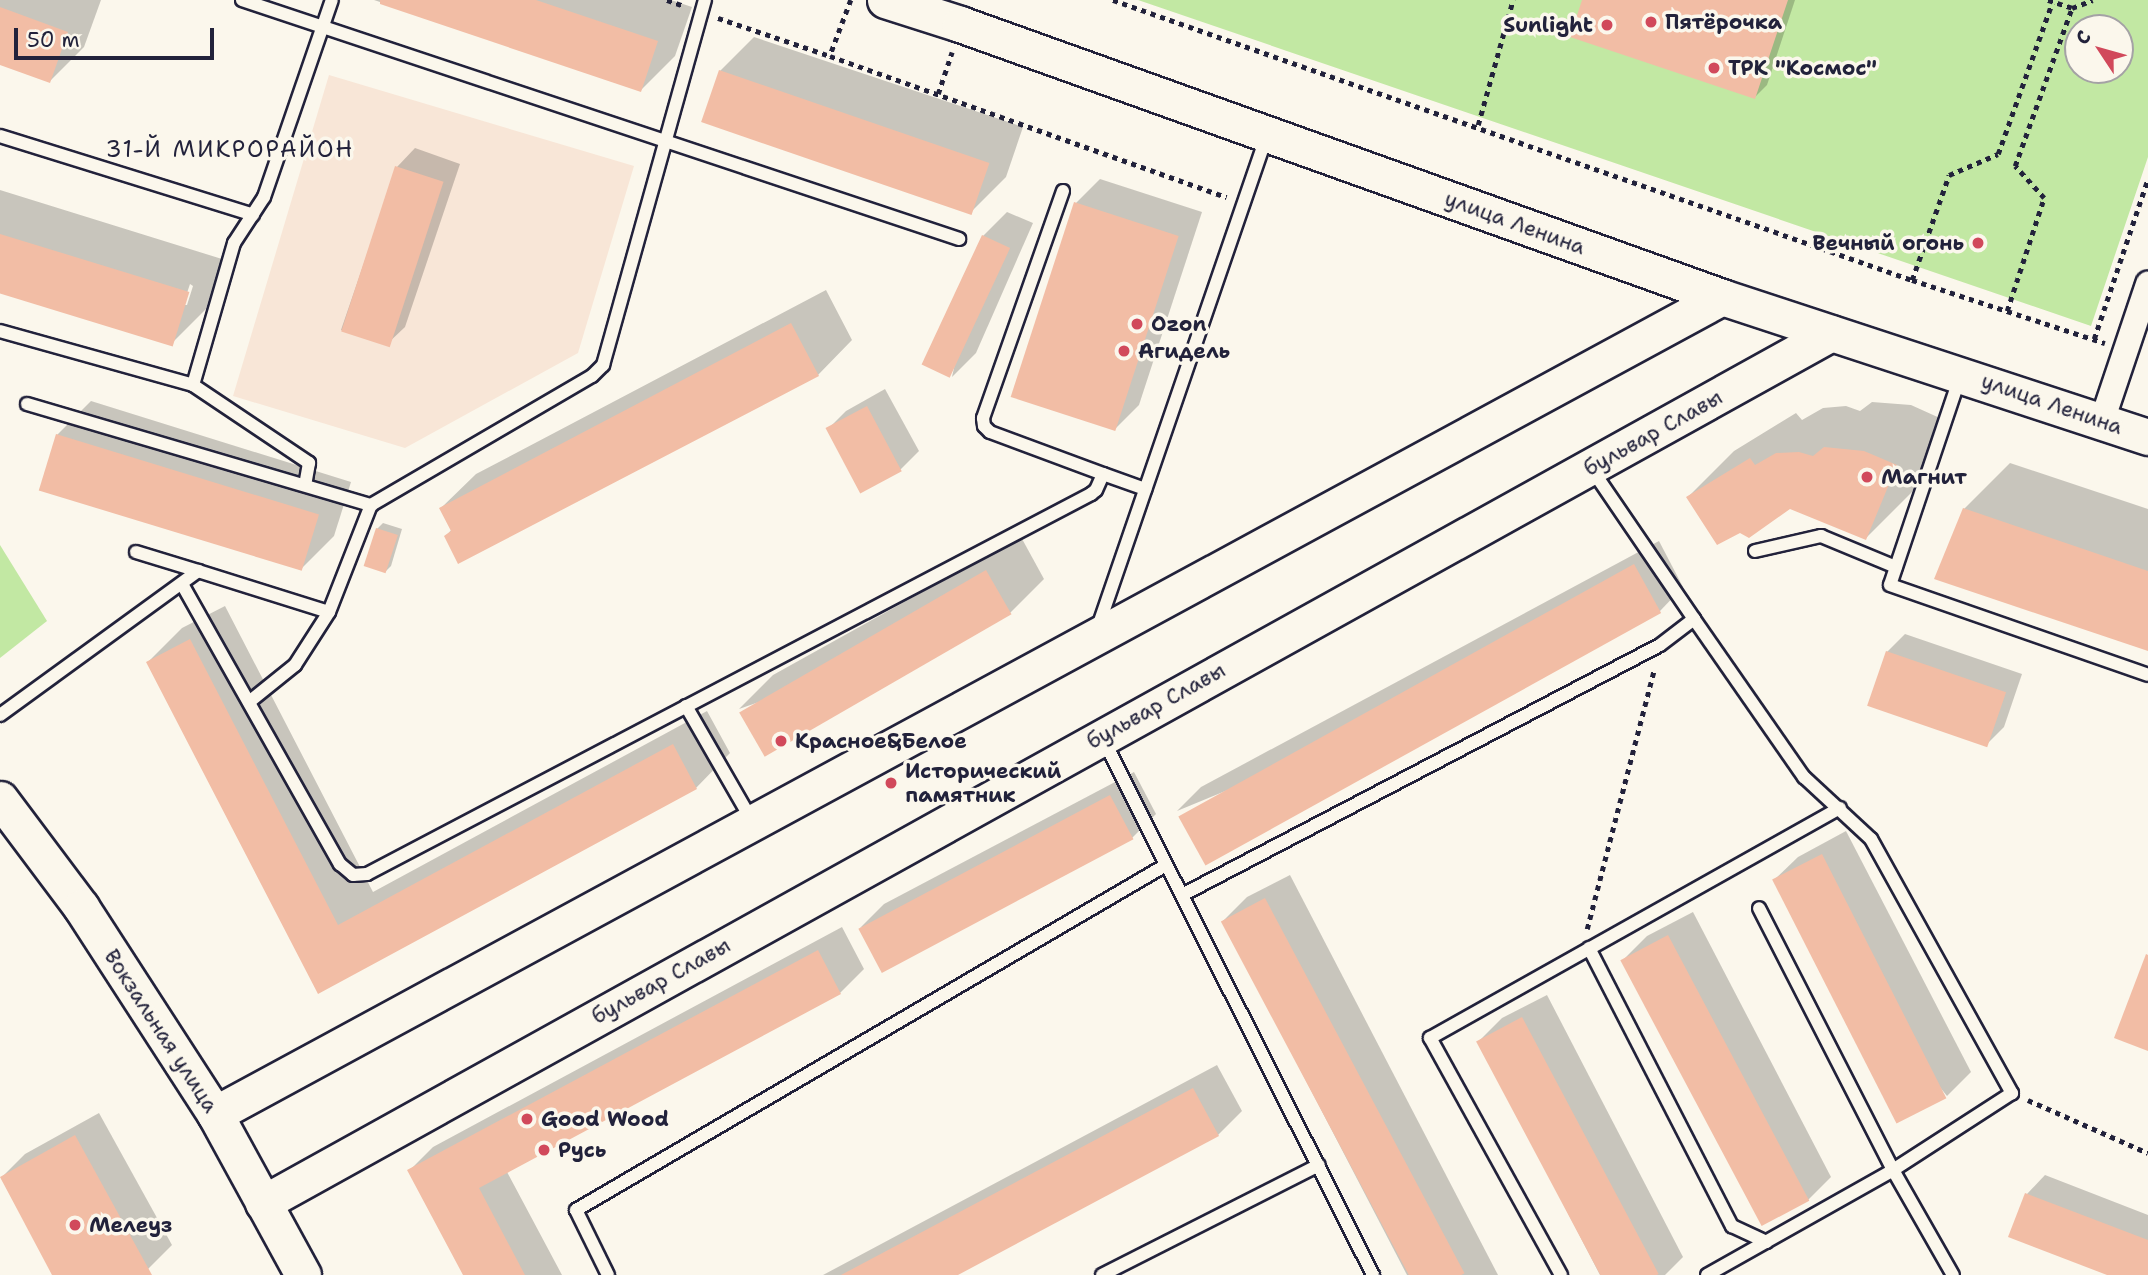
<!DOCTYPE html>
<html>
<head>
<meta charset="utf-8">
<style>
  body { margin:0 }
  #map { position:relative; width:2148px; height:1275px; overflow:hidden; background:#fbf7ec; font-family:"Shantell Sans",sans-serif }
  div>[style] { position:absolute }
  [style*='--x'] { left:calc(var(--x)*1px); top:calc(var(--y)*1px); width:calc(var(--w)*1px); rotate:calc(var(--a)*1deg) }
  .built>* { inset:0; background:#f8e6d7 }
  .green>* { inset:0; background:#c2e8a3 }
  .shadow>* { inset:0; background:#0003 }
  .building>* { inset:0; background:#f2bda5; transform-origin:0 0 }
  .path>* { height:4.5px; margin-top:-2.25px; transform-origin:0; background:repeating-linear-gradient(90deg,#22223b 0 5px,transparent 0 10px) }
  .roads { filter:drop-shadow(2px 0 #22223b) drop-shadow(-2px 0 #22223b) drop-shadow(0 2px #22223b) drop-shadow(0 -2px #22223b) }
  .lane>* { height:12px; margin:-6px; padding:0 6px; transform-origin:6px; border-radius:6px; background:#fbf7ec }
  .street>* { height:24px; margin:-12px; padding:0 12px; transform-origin:12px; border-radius:12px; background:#fbf7ec }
  .secondary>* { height:35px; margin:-17.5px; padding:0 17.5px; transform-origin:17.5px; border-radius:17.5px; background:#fbf7ec }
  .dots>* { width:19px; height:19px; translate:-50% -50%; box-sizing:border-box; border:4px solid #fbf7ec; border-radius:50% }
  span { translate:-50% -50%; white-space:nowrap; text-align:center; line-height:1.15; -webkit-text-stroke:7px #fbf7ec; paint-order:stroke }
  .poi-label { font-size:21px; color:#22223b; font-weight:700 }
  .left { translate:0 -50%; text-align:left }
  .right { translate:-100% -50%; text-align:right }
  .street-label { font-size:21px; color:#22223b }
  .neighbourhood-label { font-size:23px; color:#22223b; letter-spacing:2px }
  .north { position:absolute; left:2064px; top:14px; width:70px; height:70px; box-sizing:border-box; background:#fbf7ec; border:2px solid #a4a2a5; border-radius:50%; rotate:306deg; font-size:19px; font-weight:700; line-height:28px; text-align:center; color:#22223b }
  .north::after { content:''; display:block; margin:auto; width:24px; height:32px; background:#d1495b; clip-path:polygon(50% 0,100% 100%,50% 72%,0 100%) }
  .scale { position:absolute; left:14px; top:28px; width:200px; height:32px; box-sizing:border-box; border:4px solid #22223b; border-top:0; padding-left:9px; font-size:21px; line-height:24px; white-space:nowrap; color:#22223b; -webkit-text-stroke:5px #fbf7ec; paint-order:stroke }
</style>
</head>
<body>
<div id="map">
  <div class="built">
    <div style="clip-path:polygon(329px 75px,634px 166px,578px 353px,405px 448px,233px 396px)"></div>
  </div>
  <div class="green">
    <div style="clip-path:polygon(evenodd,1138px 0,2148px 0,2148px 157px,2091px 326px,1138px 0,2078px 28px,2120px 28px,2120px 70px,2078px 70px,2078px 28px)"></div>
    <div style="clip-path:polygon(0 545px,47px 621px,0 658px)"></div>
  </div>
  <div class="shadow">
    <div style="clip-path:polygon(0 0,101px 0,84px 47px,50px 81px,0 63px)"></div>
    <div style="clip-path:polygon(374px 0,671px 0,692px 7px,675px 56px,641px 90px)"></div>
    <div style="clip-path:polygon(1584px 0,1795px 0,1767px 85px,1755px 97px)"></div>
    <div style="clip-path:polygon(754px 37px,1023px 127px,1006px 177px,972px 211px,720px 71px)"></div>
    <div style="clip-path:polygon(415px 148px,460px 164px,405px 327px,386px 345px,341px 330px,397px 167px)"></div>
    <div style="clip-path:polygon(1100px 179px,1202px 212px,1139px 405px,1115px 429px,1076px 203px)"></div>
    <div style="clip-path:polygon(evenodd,0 190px,222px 259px,206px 309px,172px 343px,0 289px,0 190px,190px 284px,193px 286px,187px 305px,183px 305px,190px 284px)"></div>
    <div style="clip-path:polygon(1007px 212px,1033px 223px,976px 353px,952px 377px,983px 236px)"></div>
    <div style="clip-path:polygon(826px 290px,852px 340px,818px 375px,446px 536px,452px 529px,441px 508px,476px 474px)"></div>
    <div style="clip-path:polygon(885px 389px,919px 451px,901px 469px,862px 491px,828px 429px,846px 411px)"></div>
    <div style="clip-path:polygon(91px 401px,351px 482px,334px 536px,300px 570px,57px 435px)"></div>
    <div style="clip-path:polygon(1872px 402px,1911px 405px,1942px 419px,1912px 492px,1866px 538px,1790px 507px,1688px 497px,1734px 451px,1796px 413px,1802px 420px,1823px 408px,1846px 406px,1860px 411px)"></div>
    <div style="clip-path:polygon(2010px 463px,2148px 509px,2148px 649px,1964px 509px)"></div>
    <div style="clip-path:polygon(383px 523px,402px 529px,391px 566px,386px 571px,377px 529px)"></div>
    <div style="clip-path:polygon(1021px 537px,1044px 579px,1010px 613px,739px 709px,773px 675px)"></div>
    <div style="clip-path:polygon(1659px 541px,1683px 587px,1660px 611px,1177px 811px,1201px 787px)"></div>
    <div style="clip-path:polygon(225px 606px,373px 892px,707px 711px,730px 753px,696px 788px,319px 991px,148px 662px,182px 628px)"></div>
    <div style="clip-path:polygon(1905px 634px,2022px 674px,2004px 727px,1986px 745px,1887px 652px)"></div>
    <div style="clip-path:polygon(1134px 772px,1156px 814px,1132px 838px,860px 928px,884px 904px)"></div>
    <div style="clip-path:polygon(1846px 831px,1971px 1072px,1947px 1096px,1774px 880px,1798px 857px)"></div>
    <div style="clip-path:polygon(1290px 875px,1498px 1275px,1407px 1275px,1223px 921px,1247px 897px)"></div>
    <div style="clip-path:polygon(1693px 912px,1831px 1177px,1807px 1201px,1623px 960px,1647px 936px)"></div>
    <div style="clip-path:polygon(842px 927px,864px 969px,840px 993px,507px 1172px,562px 1275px,465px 1275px,409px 1171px,433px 1147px)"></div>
    <div style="clip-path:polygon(1547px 995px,1683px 1257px,1665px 1275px,1600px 1275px,1479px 1041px,1502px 1018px)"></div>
    <div style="clip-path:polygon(1217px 1065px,1242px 1111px,1218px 1135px,954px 1275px,823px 1275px)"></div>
    <div style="clip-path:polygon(99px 1113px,172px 1245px,148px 1269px,137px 1275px,54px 1275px,1px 1178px,25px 1154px)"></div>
    <div style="clip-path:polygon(2045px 1175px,2148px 1215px,2148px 1275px,2112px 1275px,2011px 1236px,2027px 1194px)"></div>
  </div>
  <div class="building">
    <div style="clip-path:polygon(380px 0,536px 0,658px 41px,641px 92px,380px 4px)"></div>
    <div style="clip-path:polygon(1582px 0,1788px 0,1755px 99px,1570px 37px)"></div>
    <div style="clip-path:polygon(0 7px,68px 32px,50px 83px,0 65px)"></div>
    <div style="left:719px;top:70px;width:286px;height:55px;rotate:19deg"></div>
    <div style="left:395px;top:166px;width:51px;height:174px;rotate:18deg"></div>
    <div style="left:1074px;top:202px;width:110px;height:205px;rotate:18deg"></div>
    <div style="left:0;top:234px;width:198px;height:57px;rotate:17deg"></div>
    <div style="left:982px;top:235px;width:31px;height:143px;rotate:25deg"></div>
    <div style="clip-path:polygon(791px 323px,819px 376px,458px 564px,444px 536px,451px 531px,439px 508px)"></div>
    <div style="left:867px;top:406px;width:74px;height:47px;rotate:62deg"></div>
    <div style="left:56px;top:434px;width:275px;height:59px;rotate:17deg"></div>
    <div style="clip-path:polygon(1824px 447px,1864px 451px,1897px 465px,1866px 540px,1790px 509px,1749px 538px,1740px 533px,1717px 545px,1686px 497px,1750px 458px,1755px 465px,1776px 453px,1799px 452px,1813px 456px)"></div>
    <div style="clip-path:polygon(1963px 508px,2148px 571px,2148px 651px,1934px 579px)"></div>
    <div style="left:376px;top:528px;width:23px;height:40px;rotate:18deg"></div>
    <div style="left:1634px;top:564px;width:56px;height:521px;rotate:61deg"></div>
    <div style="left:986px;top:570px;width:51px;height:285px;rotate:60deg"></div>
    <div style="clip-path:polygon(190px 639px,338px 925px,673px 744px,697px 789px,318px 994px,146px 662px)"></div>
    <div style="left:1886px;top:651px;width:127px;height:58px;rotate:19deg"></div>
    <div style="left:1110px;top:795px;width:50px;height:285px;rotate:62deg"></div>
    <div style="left:1822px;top:854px;width:274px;height:56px;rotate:63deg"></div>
    <div style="left:1265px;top:898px;width:425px;height:50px;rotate:62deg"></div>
    <div style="left:1668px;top:935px;width:301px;height:54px;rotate:62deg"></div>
    <div style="clip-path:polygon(818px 950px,841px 994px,479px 1188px,525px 1275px,463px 1275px,407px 1170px)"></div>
    <div style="clip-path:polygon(2146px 954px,2148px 955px,2148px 1051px,2114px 1038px)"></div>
    <div style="left:1522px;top:1017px;width:291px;height:52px;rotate:62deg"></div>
    <div style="clip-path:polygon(1193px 1088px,1219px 1136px,958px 1275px,841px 1275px)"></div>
    <div style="clip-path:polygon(75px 1135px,152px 1275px,52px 1275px,0 1177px)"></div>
    <div style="clip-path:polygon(2025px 1193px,2148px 1240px,2148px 1275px,2107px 1275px,2008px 1237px)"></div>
  </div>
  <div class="path">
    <div style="--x:667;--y:0;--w:18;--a:19"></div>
    <div style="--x:851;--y:0;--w:60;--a:110.6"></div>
    <div style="--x:830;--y:56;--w:421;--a:19.6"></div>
    <div style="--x:1113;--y:0;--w:847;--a:19.31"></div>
    <div style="--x:1912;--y:280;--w:203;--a:18.1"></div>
    <div style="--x:2048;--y:0;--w:25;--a:18"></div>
    <div style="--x:2072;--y:8;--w:22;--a:-21"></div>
    <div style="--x:718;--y:18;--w:118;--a:18.7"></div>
    <div style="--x:938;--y:94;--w:44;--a:-71.6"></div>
    <div style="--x:1478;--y:125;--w:130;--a:-74.4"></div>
    <div style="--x:1912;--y:280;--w:111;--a:-70.6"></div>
    <div style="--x:1949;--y:175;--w:53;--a:-23.2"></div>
    <div style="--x:1998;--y:154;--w:160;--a:-70.3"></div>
    <div style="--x:2007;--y:311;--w:119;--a:-71.9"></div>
    <div style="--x:2044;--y:198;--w:43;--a:-132.2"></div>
    <div style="--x:2015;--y:166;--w:168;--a:-70.2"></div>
    <div style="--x:2094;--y:339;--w:169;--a:-71.4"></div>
    <div style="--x:1587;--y:929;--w:268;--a:-75.5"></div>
    <div style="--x:2028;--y:1100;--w:131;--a:23.8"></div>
  </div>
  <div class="roads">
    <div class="lane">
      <div style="--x:242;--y:0;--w:756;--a:18.43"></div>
      <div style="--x:0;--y:136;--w:265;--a:17.3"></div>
      <div style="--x:1063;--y:191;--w:241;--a:109.4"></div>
      <div style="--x:983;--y:418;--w:8;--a:83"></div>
      <div style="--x:984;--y:426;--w:8;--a:45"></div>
      <div style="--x:990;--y:432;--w:121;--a:20.4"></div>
      <div style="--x:0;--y:331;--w:200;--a:15.6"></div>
      <div style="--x:193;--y:385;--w:140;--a:33.9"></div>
      <div style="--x:309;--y:463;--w:22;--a:100"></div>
      <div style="--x:1960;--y:377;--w:219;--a:108.6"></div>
      <div style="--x:1890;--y:585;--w:273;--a:19.2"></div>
      <div style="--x:193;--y:385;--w:148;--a:-73.9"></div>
      <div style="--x:234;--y:243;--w:55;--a:-56.9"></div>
      <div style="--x:264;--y:197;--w:208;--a:-71"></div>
      <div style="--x:27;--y:404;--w:359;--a:16.4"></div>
      <div style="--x:1755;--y:551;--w:68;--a:-12.8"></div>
      <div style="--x:1821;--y:536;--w:81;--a:22.5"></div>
      <div style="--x:136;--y:552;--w:65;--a:17"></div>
      <div style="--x:182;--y:584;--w:322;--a:60.6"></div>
      <div style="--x:340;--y:864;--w:17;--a:40"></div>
      <div style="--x:353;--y:875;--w:14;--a:-4"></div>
      <div style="--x:367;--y:874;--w:818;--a:-27.69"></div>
      <div style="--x:1091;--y:494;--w:6;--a:-39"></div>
      <div style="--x:1096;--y:490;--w:17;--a:-66"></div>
      <div style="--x:1103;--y:474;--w:45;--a:19.7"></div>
      <div style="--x:1694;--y:619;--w:193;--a:55.2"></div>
      <div style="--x:1804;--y:777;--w:91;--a:42.8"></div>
      <div style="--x:1871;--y:839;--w:291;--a:61"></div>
      <div style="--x:2012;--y:1093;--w:142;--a:147.1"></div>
      <div style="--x:1893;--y:1170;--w:294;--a:-117.1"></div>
      <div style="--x:1098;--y:627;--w:520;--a:-71.04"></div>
      <div style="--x:249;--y:702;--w:59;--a:-38.8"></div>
      <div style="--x:295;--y:665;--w:63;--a:-57.3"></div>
      <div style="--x:686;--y:706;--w:133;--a:60.1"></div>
      <div style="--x:0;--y:715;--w:245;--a:-36"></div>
      <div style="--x:198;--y:571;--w:137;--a:17.4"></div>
      <div style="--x:329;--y:612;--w:115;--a:-68.6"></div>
      <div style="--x:371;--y:505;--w:256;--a:-30.3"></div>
      <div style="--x:592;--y:376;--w:16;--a:-45"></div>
      <div style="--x:603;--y:365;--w:379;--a:-74.4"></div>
      <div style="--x:1103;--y:739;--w:600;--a:63.26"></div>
      <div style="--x:1182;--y:895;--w:539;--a:-27.61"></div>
      <div style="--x:1660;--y:645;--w:43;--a:-37.4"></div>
      <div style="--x:1694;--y:619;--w:183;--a:-124.3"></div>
      <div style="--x:1589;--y:948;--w:313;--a:62.8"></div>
      <div style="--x:1732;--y:1226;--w:38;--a:25"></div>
      <div style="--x:608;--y:1275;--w:72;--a:-116.2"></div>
      <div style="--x:576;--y:1210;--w:683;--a:-30.32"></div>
      <div style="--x:1102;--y:1275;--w:243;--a:-26.9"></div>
      <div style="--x:1561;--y:1275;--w:271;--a:-118.9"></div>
      <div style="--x:1430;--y:1038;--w:470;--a:-29.3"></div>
      <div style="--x:1707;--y:1275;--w:214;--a:-29.4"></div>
      <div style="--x:1893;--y:1170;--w:121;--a:60.3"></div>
    </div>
    <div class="street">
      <div style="--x:2102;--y:421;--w:145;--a:-71.4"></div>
    </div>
    <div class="secondary">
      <div style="--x:885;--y:0;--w:79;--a:17.7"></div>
      <div style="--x:960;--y:24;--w:809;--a:19.71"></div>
      <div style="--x:1722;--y:297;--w:448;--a:18.2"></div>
      <div style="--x:0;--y:799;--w:135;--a:53.1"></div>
      <div style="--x:81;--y:907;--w:247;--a:57.1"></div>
      <div style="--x:215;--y:1114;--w:183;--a:61.3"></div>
      <div style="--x:215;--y:1114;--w:1714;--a:-28.46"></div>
      <div style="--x:263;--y:1203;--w:1793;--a:-29.02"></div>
    </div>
  </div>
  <div class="dots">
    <div style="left:1651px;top:22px;background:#d1495b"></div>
    <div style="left:1607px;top:25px;background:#d1495b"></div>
    <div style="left:1714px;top:68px;background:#d1495b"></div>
    <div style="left:1978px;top:243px;background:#d1495b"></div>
    <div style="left:1137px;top:324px;background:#d1495b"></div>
    <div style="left:1124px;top:351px;background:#d1495b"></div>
    <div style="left:1867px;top:477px;background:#d1495b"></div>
    <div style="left:781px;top:741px;background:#d1495b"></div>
    <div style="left:891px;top:783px;background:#d1495b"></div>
    <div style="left:527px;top:1119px;background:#d1495b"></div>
    <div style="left:544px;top:1150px;background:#d1495b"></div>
    <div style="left:75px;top:1225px;background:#d1495b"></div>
  </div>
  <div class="poi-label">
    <span class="left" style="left:1665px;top:22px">Пятёрочка</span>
    <span class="right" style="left:1593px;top:25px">Sunlight</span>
    <span class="left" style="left:1728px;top:68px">ТРК "Космос"</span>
    <span class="right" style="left:1964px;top:243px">Вечный огонь</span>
    <span class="left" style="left:1151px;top:324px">Ozon</span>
    <span class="left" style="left:1138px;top:351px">Агидель</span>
    <span class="left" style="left:1881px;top:477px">Магнит</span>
    <span class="left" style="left:795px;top:741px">Красное&amp;Белое</span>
    <span class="left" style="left:905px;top:783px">Исторический<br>памятник</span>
    <span class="left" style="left:541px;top:1119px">Good Wood</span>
    <span class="left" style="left:558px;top:1150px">Русь</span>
    <span class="left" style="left:89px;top:1225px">Мелеуз</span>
  </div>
  <div class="street-label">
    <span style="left:1515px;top:223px;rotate:20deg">улица Ленина</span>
    <span style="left:2052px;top:404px;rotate:19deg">улица Ленина</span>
    <span style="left:1653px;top:433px;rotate:-29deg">бульвар Славы</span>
    <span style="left:1156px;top:706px;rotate:-29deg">бульвар Славы</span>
    <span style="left:661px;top:981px;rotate:-29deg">бульвар Славы</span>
    <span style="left:161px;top:1031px;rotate:57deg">Вокзальная улица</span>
  </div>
  <div class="neighbourhood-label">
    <span style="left:230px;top:149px">31-Й МИКРОРАЙОН</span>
  </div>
  <div class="north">С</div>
  <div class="scale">50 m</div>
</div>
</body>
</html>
